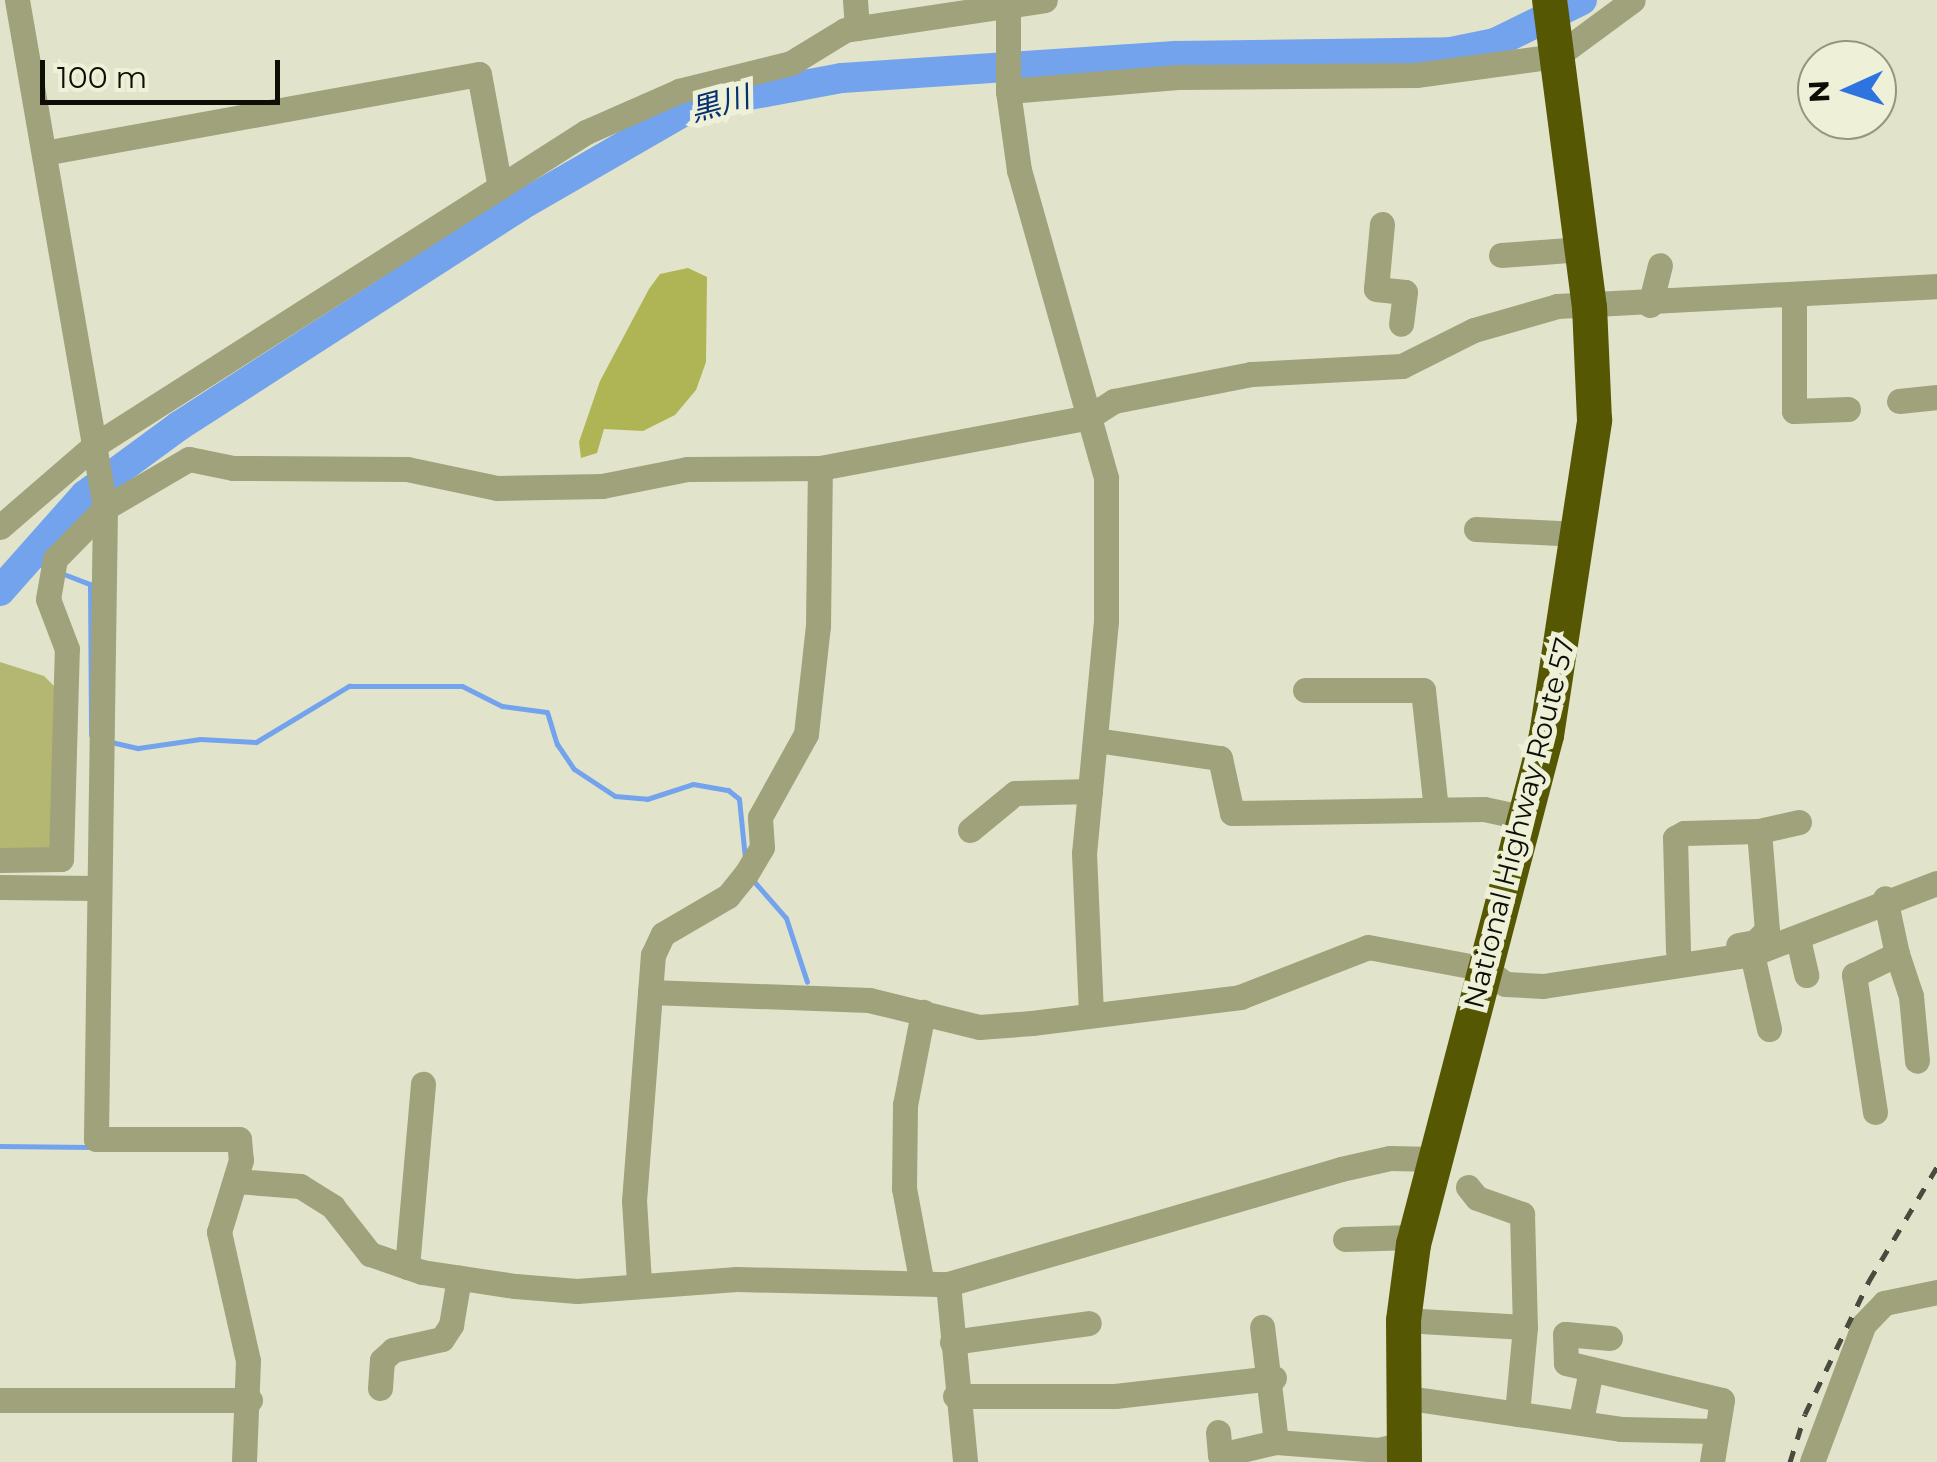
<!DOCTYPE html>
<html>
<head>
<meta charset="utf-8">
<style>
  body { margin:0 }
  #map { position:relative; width:1937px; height:1462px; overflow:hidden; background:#e1e4ca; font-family:Montserrat,"Noto Sans JP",sans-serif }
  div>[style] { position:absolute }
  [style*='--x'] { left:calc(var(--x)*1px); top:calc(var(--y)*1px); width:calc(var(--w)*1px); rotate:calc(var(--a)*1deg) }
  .green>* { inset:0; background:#b3b771 }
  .forest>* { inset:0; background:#afb454 }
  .stream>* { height:5px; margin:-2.5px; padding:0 2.5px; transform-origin:2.5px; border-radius:2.5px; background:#74a3ed }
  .river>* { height:30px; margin:-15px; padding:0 15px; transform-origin:15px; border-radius:15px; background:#74a3ed }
  .minor>* { height:25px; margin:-12.5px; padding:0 12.5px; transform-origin:12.5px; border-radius:12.5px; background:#9fa27b }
  .highway>* { height:35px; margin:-17.5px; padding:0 17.5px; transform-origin:17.5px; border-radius:17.5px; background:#555703 }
  .rail>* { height:5px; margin-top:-2.5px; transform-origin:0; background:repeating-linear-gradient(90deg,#494b3e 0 12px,transparent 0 24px) }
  span { translate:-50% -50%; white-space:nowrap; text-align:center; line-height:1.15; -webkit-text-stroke:10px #eef1d7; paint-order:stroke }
  .street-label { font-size:28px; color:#0d0e06 }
  .water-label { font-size:30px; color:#053171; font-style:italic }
  .north { position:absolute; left:1797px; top:40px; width:100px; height:100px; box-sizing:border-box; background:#eef1d7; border:2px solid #949683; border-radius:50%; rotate:267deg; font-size:28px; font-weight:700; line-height:40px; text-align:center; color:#0d0e06 }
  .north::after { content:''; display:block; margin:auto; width:35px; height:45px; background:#2e74e1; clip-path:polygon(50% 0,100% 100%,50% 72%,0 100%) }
  .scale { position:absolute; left:40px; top:60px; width:240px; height:45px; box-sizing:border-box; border:5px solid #0d0e06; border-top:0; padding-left:12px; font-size:30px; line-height:35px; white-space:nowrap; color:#0d0e06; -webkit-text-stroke:8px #eef1d7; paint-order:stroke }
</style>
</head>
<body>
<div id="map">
  <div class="green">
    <div style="clip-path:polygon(0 662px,44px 676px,57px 689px,53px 854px,0 854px)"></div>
  </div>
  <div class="forest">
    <div style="clip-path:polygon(688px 268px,707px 277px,706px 362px,696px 390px,675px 415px,643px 431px,604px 429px,597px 453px,581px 458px,579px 442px,600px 381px,649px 289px,660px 274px)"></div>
  </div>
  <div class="stream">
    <div style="--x:24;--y:559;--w:23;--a:20"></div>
    <div style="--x:61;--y:573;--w:31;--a:21"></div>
    <div style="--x:90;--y:584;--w:151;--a:89.6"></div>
    <div style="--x:111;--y:742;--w:28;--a:13"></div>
    <div style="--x:138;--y:748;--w:63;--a:-8.3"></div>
    <div style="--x:200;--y:739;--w:56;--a:3.1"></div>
    <div style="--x:256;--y:742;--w:109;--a:-31.1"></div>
    <div style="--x:349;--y:686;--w:113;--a:0"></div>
    <div style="--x:462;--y:686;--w:45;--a:26.6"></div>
    <div style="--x:502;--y:706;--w:45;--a:7.6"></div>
    <div style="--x:547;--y:712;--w:34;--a:73"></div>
    <div style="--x:557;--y:744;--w:30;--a:56"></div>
    <div style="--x:574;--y:769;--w:49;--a:33.4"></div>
    <div style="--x:615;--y:796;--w:32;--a:5"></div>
    <div style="--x:647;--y:799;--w:48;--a:-18.1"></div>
    <div style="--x:693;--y:784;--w:36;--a:10"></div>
    <div style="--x:728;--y:790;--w:14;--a:39"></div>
    <div style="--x:739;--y:799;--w:59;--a:84.2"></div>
    <div style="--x:751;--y:878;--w:53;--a:48.8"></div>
    <div style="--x:786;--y:918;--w:67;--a:71.8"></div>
    <div style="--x:0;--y:1146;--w:90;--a:0.6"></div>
  </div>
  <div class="river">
    <div style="--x:0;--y:591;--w:128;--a:-48.5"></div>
    <div style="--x:85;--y:495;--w:117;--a:-36.3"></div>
    <div style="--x:179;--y:426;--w:406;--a:-32.8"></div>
    <div style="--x:520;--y:206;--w:202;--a:-30"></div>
    <div style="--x:695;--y:105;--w:149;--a:-10.4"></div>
    <div style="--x:842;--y:78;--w:334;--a:-3.8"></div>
    <div style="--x:1175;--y:56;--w:276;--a:-0.8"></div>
    <div style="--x:1451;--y:52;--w:45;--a:-11.6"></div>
    <div style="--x:1495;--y:43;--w:97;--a:-26.3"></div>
  </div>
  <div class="minor">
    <div style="--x:17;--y:0;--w:516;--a:80.17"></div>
    <div style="--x:105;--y:508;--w:631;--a:90.82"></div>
    <div style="--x:96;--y:1139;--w:143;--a:0"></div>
    <div style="--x:239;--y:1139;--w:21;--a:85"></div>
    <div style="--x:241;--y:1160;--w:75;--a:107"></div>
    <div style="--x:219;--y:1232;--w:132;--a:77.3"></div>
    <div style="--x:248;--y:1361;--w:101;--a:92.3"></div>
    <div style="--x:855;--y:0;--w:28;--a:86"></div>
    <div style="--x:1008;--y:0;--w:91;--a:90"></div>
    <div style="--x:1008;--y:91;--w:80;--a:82.1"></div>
    <div style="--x:1019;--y:170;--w:320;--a:74.2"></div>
    <div style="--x:1106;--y:478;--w:143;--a:90"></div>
    <div style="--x:1106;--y:621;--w:233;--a:95.4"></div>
    <div style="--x:1084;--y:853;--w:160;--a:87.5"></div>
    <div style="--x:1008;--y:91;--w:173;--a:-4.7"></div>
    <div style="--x:1180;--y:77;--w:236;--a:-0.5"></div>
    <div style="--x:1416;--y:75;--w:142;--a:-7.7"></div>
    <div style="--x:1557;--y:56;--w:94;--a:-36.4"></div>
    <div style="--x:44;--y:153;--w:442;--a:-10.3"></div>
    <div style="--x:479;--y:74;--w:115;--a:79.5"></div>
    <div style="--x:1382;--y:224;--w:65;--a:95.3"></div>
    <div style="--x:1376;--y:289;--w:29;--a:6"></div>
    <div style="--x:1405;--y:292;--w:32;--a:97"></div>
    <div style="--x:1501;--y:255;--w:81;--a:-4.2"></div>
    <div style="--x:1794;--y:294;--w:117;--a:90"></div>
    <div style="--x:1794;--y:411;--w:54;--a:-2.1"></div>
    <div style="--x:1650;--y:305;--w:41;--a:-76"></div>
    <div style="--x:1899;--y:401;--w:38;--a:-6"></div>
    <div style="--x:0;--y:527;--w:125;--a:-40.8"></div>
    <div style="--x:95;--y:445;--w:582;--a:-32.52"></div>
    <div style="--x:586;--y:132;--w:102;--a:-23.8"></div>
    <div style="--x:679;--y:91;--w:115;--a:-14"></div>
    <div style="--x:791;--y:63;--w:63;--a:-31.4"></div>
    <div style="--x:845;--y:30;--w:202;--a:-8.5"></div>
    <div style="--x:1476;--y:529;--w:103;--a:2.8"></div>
    <div style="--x:1305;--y:690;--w:118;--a:0"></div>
    <div style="--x:1423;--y:690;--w:120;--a:83.8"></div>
    <div style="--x:1096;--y:740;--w:125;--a:8.3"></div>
    <div style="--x:1220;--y:758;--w:56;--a:77.7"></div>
    <div style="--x:1232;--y:813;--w:252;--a:-0.9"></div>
    <div style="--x:1484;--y:809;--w:43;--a:12.1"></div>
    <div style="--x:970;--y:830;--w:58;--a:-39.4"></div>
    <div style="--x:1015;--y:793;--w:75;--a:-1.5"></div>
    <div style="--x:1759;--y:831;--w:41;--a:-12.7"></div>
    <div style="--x:0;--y:860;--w:61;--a:-0.9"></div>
    <div style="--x:61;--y:859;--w:210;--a:-88.4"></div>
    <div style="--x:67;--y:649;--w:53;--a:-110.8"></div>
    <div style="--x:48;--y:599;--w:41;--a:-80.1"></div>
    <div style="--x:55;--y:559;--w:71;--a:-45.6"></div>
    <div style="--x:105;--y:508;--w:97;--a:-30.3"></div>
    <div style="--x:189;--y:459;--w:45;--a:11.6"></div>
    <div style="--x:233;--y:468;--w:174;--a:0.3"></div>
    <div style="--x:407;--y:469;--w:92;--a:11.9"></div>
    <div style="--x:497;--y:488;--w:105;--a:-1.1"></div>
    <div style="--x:602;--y:486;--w:87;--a:-11.3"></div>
    <div style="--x:687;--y:469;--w:133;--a:-0.4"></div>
    <div style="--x:820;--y:468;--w:274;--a:-10.7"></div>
    <div style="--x:1089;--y:417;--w:30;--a:-33"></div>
    <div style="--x:1114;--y:401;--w:140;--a:-11.1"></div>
    <div style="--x:1251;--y:374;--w:151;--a:-3"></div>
    <div style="--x:1402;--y:366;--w:80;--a:-26.6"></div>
    <div style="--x:1474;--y:330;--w:86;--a:-16.1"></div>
    <div style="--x:1557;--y:306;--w:381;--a:-3"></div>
    <div style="--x:0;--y:887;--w:96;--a:0.6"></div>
    <div style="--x:1798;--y:939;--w:37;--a:77"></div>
    <div style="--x:1678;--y:951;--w:113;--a:-91.5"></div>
    <div style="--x:1675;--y:838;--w:10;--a:-29"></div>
    <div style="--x:1684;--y:833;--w:75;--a:-1.5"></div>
    <div style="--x:1759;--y:831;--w:99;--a:85.4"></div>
    <div style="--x:1767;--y:930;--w:17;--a:135"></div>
    <div style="--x:1755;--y:942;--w:17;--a:170"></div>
    <div style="--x:1752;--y:954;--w:77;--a:77.2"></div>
    <div style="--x:1897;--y:954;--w:44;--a:71.6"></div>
    <div style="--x:1911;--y:996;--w:65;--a:84.7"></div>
    <div style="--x:650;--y:992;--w:219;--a:2.1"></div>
    <div style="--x:869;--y:1000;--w:113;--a:13.8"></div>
    <div style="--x:979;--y:1027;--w:53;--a:-4.3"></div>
    <div style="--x:1032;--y:1023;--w:210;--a:-7.1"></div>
    <div style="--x:1240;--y:997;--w:137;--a:-21.3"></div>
    <div style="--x:1368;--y:947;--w:120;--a:10.6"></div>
    <div style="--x:1486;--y:969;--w:24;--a:38"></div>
    <div style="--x:1505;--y:984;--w:38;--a:3"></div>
    <div style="--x:1543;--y:986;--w:211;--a:-8.7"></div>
    <div style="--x:1752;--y:954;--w:198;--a:-21"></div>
    <div style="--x:1875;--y:1112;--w:139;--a:-98.7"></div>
    <div style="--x:1854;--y:975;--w:48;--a:-26"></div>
    <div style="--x:1897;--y:954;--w:57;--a:-102.1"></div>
    <div style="--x:236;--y:1181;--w:64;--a:4.5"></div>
    <div style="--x:300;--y:1186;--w:39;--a:32"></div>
    <div style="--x:333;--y:1207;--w:60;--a:51.8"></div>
    <div style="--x:370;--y:1254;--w:55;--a:19.1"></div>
    <div style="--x:422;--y:1272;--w:94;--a:8.6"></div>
    <div style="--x:515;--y:1286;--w:62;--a:4.6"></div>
    <div style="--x:577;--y:1291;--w:160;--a:-4.3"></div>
    <div style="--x:737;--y:1279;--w:211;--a:1.4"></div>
    <div style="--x:948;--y:1284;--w:409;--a:-16.3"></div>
    <div style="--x:1341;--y:1169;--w:50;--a:-12.7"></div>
    <div style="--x:1390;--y:1158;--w:45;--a:1.3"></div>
    <div style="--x:1468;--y:1187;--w:14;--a:51"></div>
    <div style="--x:1477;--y:1198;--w:48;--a:19.6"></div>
    <div style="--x:1522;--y:1214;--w:113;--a:88.5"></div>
    <div style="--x:1345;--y:1239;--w:69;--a:-1.7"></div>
    <div style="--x:407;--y:1267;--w:184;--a:-85"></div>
    <div style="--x:921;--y:1279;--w:93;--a:-100.6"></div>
    <div style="--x:904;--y:1188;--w:83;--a:-89.3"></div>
    <div style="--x:905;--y:1105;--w:95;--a:-79"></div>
    <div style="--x:639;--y:1282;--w:81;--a:-93.5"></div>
    <div style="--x:634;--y:1201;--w:247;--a:-85.6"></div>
    <div style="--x:653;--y:955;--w:23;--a:-65"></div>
    <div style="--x:663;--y:934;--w:75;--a:-30.3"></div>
    <div style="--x:728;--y:896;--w:28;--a:-51"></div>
    <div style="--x:746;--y:874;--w:31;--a:-59"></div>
    <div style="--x:762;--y:847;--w:30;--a:-94"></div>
    <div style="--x:760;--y:817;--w:95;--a:-61"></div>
    <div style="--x:806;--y:734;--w:109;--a:-83.7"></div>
    <div style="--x:818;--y:626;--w:158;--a:-89.3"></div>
    <div style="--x:948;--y:1284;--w:179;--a:84.5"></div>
    <div style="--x:1403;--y:1320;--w:122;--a:3.3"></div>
    <div style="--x:1525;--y:1327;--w:87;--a:95.3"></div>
    <div style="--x:1610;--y:1338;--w:45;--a:-174.9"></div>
    <div style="--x:1565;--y:1334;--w:29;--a:88"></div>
    <div style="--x:1566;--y:1363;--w:160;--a:13.3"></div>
    <div style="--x:1722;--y:1400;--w:63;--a:99.2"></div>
    <div style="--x:952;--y:1342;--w:138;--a:-7.9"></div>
    <div style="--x:380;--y:1388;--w:28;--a:-86"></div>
    <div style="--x:382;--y:1360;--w:15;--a:-42"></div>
    <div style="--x:393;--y:1350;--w:50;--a:-12.7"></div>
    <div style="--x:442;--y:1339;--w:17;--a:-57"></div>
    <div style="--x:451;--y:1325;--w:48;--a:-80.3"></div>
    <div style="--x:955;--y:1396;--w:160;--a:0"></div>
    <div style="--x:1115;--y:1396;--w:160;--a:-6.5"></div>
    <div style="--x:1402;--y:1397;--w:221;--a:8.3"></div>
    <div style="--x:1621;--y:1429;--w:95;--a:1.2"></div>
    <div style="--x:0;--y:1400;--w:250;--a:0"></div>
    <div style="--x:1581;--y:1420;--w:51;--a:-78.7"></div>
    <div style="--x:1218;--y:1432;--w:23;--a:85"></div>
    <div style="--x:1220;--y:1455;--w:57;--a:-13.1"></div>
    <div style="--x:1276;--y:1442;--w:116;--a:-96.9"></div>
    <div style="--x:1276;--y:1442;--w:103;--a:4.4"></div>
    <div style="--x:1379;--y:1450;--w:25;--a:-14"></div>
    <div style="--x:1812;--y:1462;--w:147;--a:-69.4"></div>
    <div style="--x:1864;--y:1324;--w:29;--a:-46"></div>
    <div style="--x:1884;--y:1303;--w:54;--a:-11.7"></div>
  </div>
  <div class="highway">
    <div style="--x:1404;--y:1462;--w:142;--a:-90.4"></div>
    <div style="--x:1403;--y:1320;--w:77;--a:-82.5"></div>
    <div style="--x:1413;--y:1244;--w:526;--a:-75.36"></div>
    <div style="--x:1546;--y:735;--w:319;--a:-81.3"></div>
    <div style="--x:1594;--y:420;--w:113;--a:-92.5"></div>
    <div style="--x:1589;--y:307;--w:310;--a:-97.4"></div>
  </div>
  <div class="rail">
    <div style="--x:1790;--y:1462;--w:50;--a:-72.6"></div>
    <div style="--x:1805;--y:1414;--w:148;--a:-64.3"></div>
    <div style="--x:1869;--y:1281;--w:133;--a:-59.2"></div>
  </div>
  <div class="street-label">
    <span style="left:1519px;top:823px;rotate:-76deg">National Highway Route 57</span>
  </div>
  <div class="water-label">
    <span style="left:720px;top:104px;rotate:-15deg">黒川</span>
  </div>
  <div class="north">N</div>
  <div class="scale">100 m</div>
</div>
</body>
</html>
